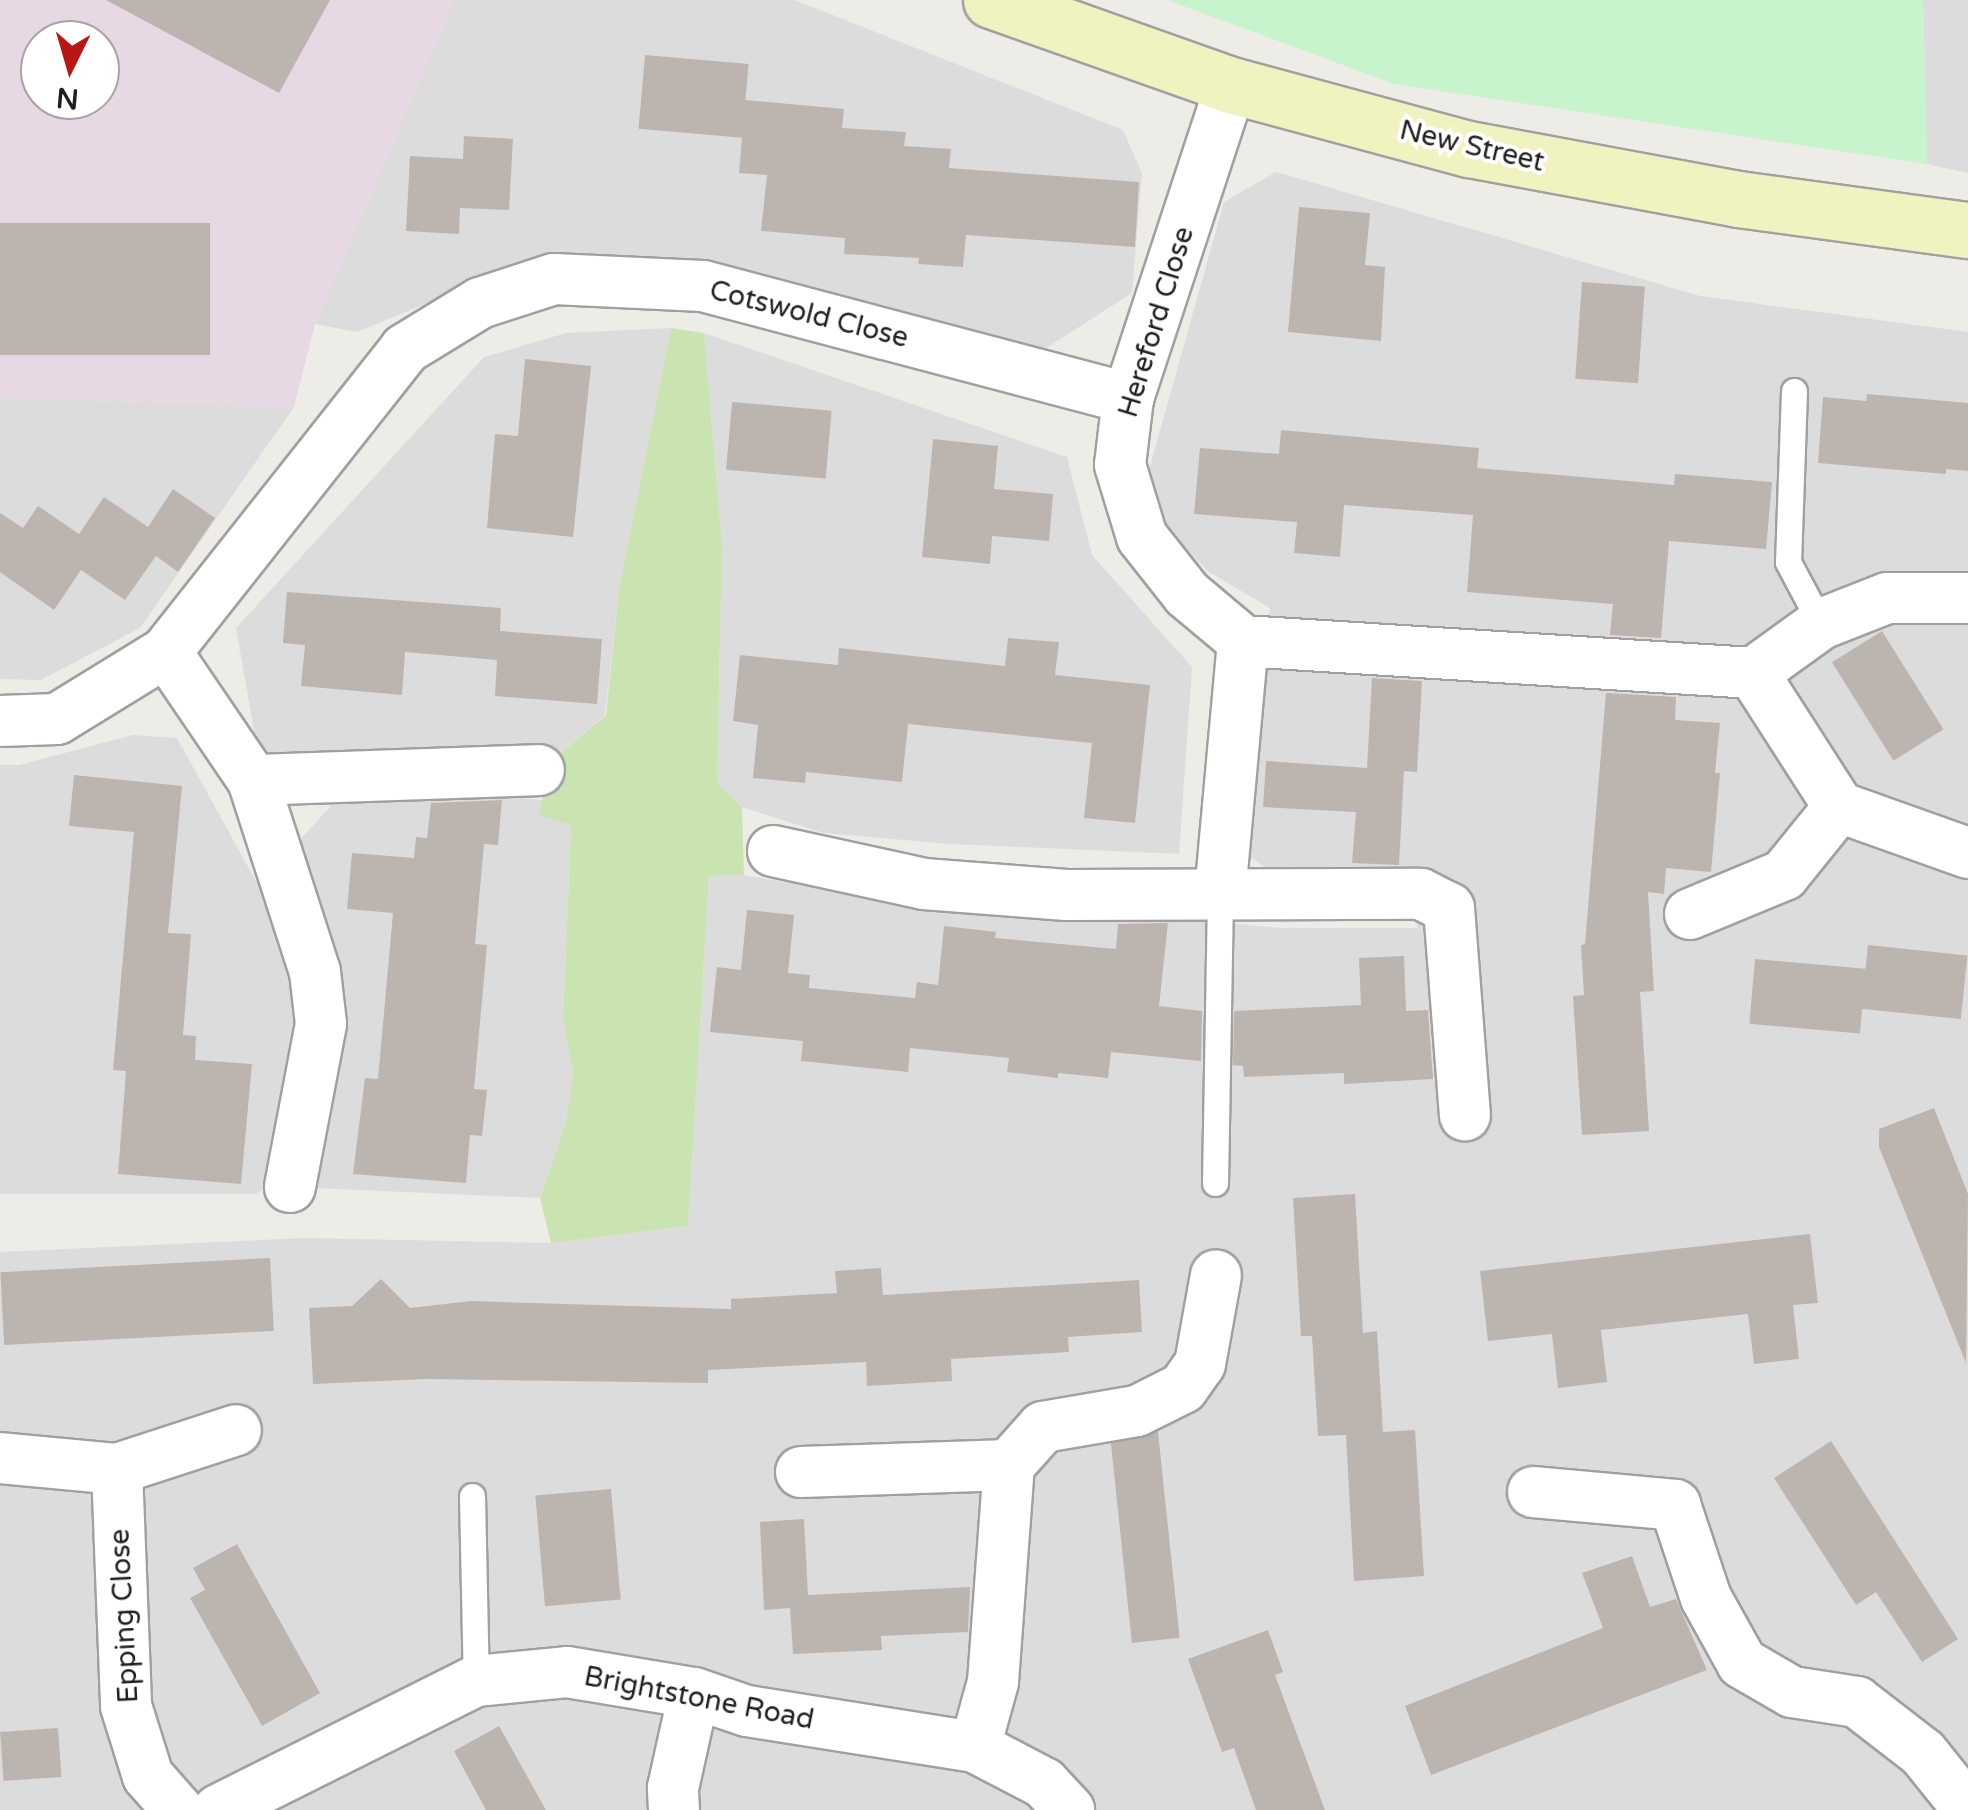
<!DOCTYPE html>
<html>
<head>
<meta charset="utf-8">
<style>
  body { margin:0 }
  #map { position:relative; width:1968px; height:1810px; overflow:hidden; background:#eeece6; font-family:"Varela Round",sans-serif }
  div>[style] { position:absolute }
  [style*='--x'] { left:calc(var(--x)*1px); top:calc(var(--y)*1px); width:calc(var(--w)*1px); rotate:calc(var(--a)*1deg) }
  .residential>* { inset:0; background:#dddcdc }
  .industrial>* { inset:0; background:#e7d8e4 }
  .grass>* { inset:0; background:#c9e4b1 }
  .park>* { inset:0; background:#c7f4cc }
  .building>* { inset:0; background:#bcb5af; transform-origin:0 0 }
  .roads { filter:drop-shadow(2px 0 #a0a0a0) drop-shadow(-2px 0 #a0a0a0) drop-shadow(0 2px #a0a0a0) drop-shadow(0 -2px #a0a0a0) }
  .lane>* { height:25px; margin:-12.5px; padding:0 12.5px; transform-origin:12.5px; border-radius:12.5px; background:#fff }
  .street>* { height:50px; margin:-25px; padding:0 25px; transform-origin:25px; border-radius:25px; background:#fff }
  .secondary>* { height:55px; margin:-27.5px; padding:0 27.5px; transform-origin:27.5px; border-radius:27.5px; background:#f0f3bf }
  span { translate:-50% -50%; white-space:nowrap; text-align:center; line-height:1.15; -webkit-text-stroke:8px #fff; paint-order:stroke }
  .street-label { font-size:28px; color:#1f1f1f }
  .north { position:absolute; left:20px; top:20px; width:100px; height:100px; box-sizing:border-box; background:#fff; border:2px solid #a5a5a5; border-radius:50%; rotate:185deg; font-size:28px; font-weight:700; line-height:40px; text-align:center; color:#1f1f1f }
  .north::after { content:''; display:block; margin:auto; width:35px; height:45px; background:#b91714; clip-path:polygon(50% 0,100% 100%,50% 72%,0 100%) }
</style>
</head>
<body>
<div id="map">
  <div class="residential">
    <div style="clip-path:polygon(454px 0,795px 0,1123px 130px,1142px 173px,1132px 293px,1023px 363px,677px 260px,543px 255px,357px 332px,315px 324px)"></div>
    <div style="clip-path:polygon(1923px 0,1968px 0,1968px 173px,1927px 164px)"></div>
    <div style="clip-path:polygon(1276px 172px,1700px 296px,1968px 332px,1968px 1810px,0 1810px,0 1252px,305px 1238px,551px 1243px,688px 1226px,709px 876px,744px 875px,926px 907px,1101px 911px,1280px 928px,1417px 928px,1412px 879px,1272px 872px,1249px 856px,1270px 608px,1209px 572px,1170px 533px,1149px 470px,1224px 202px)"></div>
    <div style="clip-path:polygon(671px 328px,619px 588px,605px 715px,550px 762px,258px 754px,236px 628px,484px 357px,566px 333px)"></div>
    <div style="clip-path:polygon(704px 333px,1067px 457px,1092px 555px,1192px 667px,1179px 854px,951px 844px,823px 833px,742px 807px,717px 785px,722px 545px)"></div>
    <div style="clip-path:polygon(0 397px,294px 407px,140px 628px,41px 680px,0 679px)"></div>
    <div style="clip-path:polygon(133px 735px,177px 738px,262px 892px,303px 1028px,269px 1186px,256px 1194px,0 1194px,0 765px,19px 765px)"></div>
    <div style="clip-path:polygon(350px 785px,542px 800px,571px 824px,563px 1020px,573px 1073px,566px 1123px,540px 1198px,316px 1188px,334px 1075px,326px 947px,299px 841px)"></div>
  </div>
  <div class="industrial">
    <div style="clip-path:polygon(evenodd,0 0,454px 0,315px 324px,294px 407px,0 397px,0 0,40px 40px,100px 40px,100px 100px,40px 100px,40px 40px)"></div>
  </div>
  <div class="grass">
    <div style="clip-path:polygon(671px 328px,704px 333px,722px 545px,717px 784px,742px 807px,744px 875px,709px 876px,688px 1226px,551px 1243px,540px 1198px,566px 1123px,573px 1073px,563px 1020px,571px 825px,539px 815px,550px 762px,606px 715px,619px 588px)"></div>
  </div>
  <div class="park">
    <div style="clip-path:polygon(1167px 0,1923px 0,1927px 164px,1394px 84px)"></div>
  </div>
  <div class="building">
    <div style="clip-path:polygon(106px 0,330px 0,279px 93px)"></div>
    <div style="left:645px;top:55px;width:104px;height:74px;rotate:5deg"></div>
    <div style="clip-path:polygon(745px 100px,844px 109px,842px 128px,906px 132px,904px 146px,951px 149px,949px 168px,1139px 182px,1135px 247px,966px 235px,963px 267px,918px 264px,919px 258px,844px 254px,845px 238px,761px 231px,767px 175px,739px 173px)"></div>
    <div style="clip-path:polygon(464px 136px,513px 139px,509px 210px,460px 208px,459px 234px,406px 231px,410px 156px,463px 159px)"></div>
    <div style="clip-path:polygon(1299px 207px,1370px 213px,1365px 265px,1385px 267px,1381px 341px,1288px 332px)"></div>
    <div style="left:0;top:223px;width:210px;height:132px"></div>
    <div style="left:1582px;top:282px;width:63px;height:97px;rotate:4deg"></div>
    <div style="clip-path:polygon(525px 359px,591px 366px,573px 537px,487px 528px,495px 434px,518px 436px)"></div>
    <div style="clip-path:polygon(1867px 394px,1968px 403px,1968px 471px,1946px 469px,1946px 474px,1818px 463px,1823px 397px,1866px 401px)"></div>
    <div style="left:732px;top:402px;width:100px;height:68px;rotate:5deg"></div>
    <div style="clip-path:polygon(1281px 430px,1479px 448px,1477px 468px,1674px 485px,1675px 474px,1772px 482px,1766px 549px,1669px 541px,1661px 638px,1610px 635px,1613px 604px,1467px 592px,1473px 515px,1344px 505px,1340px 557px,1294px 553px,1297px 522px,1194px 514px,1200px 448px,1279px 454px)"></div>
    <div style="clip-path:polygon(933px 439px,998px 446px,994px 489px,1053px 494px,1049px 541px,992px 536px,990px 564px,922px 557px)"></div>
    <div style="clip-path:polygon(173px 489px,215px 518px,178px 572px,156px 556px,125px 600px,81px 570px,54px 610px,0 572px,0 513px,23px 528px,38px 506px,79px 534px,104px 497px,148px 527px)"></div>
    <div style="clip-path:polygon(287px 592px,501px 608px,500px 631px,602px 639px,597px 704px,495px 696px,497px 660px,405px 652px,402px 695px,301px 686px,305px 645px,283px 643px)"></div>
    <div style="left:1882px;top:631px;width:116px;height:59px;rotate:58deg"></div>
    <div style="clip-path:polygon(1008px 638px,1059px 642px,1055px 675px,1150px 685px,1135px 823px,1084px 818px,1092px 743px,908px 724px,902px 782px,806px 772px,805px 783px,753px 778px,758px 725px,733px 721px,740px 655px,838px 665px,839px 648px,1005px 666px)"></div>
    <div style="clip-path:polygon(1372px 678px,1422px 681px,1417px 772px,1404px 771px,1399px 865px,1352px 863px,1356px 812px,1263px 807px,1266px 761px,1367px 768px)"></div>
    <div style="clip-path:polygon(1606px 693px,1676px 697px,1675px 720px,1720px 723px,1715px 773px,1720px 773px,1711px 872px,1666px 868px,1664px 894px,1648px 892px,1654px 991px,1640px 992px,1649px 1131px,1582px 1135px,1573px 996px,1584px 995px,1581px 945px,1585px 944px)"></div>
    <div style="clip-path:polygon(74px 775px,182px 786px,168px 933px,191px 934px,183px 1035px,196px 1036px,195px 1060px,252px 1064px,241px 1184px,118px 1174px,126px 1071px,113px 1070px,134px 832px,69px 826px)"></div>
    <div style="clip-path:polygon(502px 800px,498px 845px,484px 844px,475px 944px,487px 945px,474px 1089px,487px 1090px,482px 1136px,470px 1135px,466px 1183px,353px 1174px,365px 1078px,378px 1079px,393px 913px,347px 909px,352px 853px,414px 858px,416px 837px,427px 838px,431px 803px)"></div>
    <div style="clip-path:polygon(747px 910px,794px 915px,788px 973px,810px 975px,809px 988px,915px 998px,917px 982px,938px 985px,944px 926px,996px 932px,995px 938px,1116px 949px,1118px 924px,1168px 923px,1159px 1006px,1202px 1011px,1201px 1061px,1111px 1052px,1108px 1078px,1058px 1073px,1058px 1078px,1007px 1072px,1009px 1058px,910px 1048px,908px 1072px,801px 1061px,803px 1041px,710px 1032px,717px 967px,741px 970px)"></div>
    <div style="left:1868px;top:945px;width:100px;height:64px;rotate:6deg"></div>
    <div style="clip-path:polygon(1404px 956px,1406px 1011px,1428px 1010px,1433px 1079px,1344px 1084px,1344px 1073px,1244px 1077px,1243px 1066px,1233px 1065px,1234px 1011px,1361px 1005px,1359px 958px)"></div>
    <div style="left:1755px;top:959px;width:111px;height:65px;rotate:5deg"></div>
    <div style="clip-path:polygon(1934px 1108px,1968px 1194px,1966px 1363px,1879px 1147px,1879px 1129px)"></div>
    <div style="clip-path:polygon(1355px 1194px,1363px 1333px,1377px 1331px,1383px 1432px,1415px 1430px,1424px 1576px,1354px 1581px,1346px 1435px,1318px 1436px,1312px 1336px,1301px 1336px,1293px 1198px)"></div>
    <div style="clip-path:polygon(1810px 1234px,1818px 1303px,1793px 1305px,1799px 1359px,1754px 1364px,1748px 1314px,1601px 1330px,1607px 1382px,1558px 1388px,1552px 1334px,1488px 1341px,1480px 1271px)"></div>
    <div style="left:270px;top:1258px;width:73px;height:270px;rotate:87deg"></div>
    <div style="clip-path:polygon(881px 1268px,883px 1295px,1139px 1280px,1142px 1332px,1068px 1337px,1069px 1352px,951px 1359px,952px 1381px,867px 1386px,866px 1362px,708px 1370px,708px 1383px,426px 1379px,313px 1384px,309px 1308px,352px 1306px,381px 1279px,410px 1308px,471px 1301px,731px 1309px,731px 1299px,837px 1293px,835px 1271px)"></div>
    <div style="left:1158px;top:1432px;width:207px;height:48px;rotate:84deg"></div>
    <div style="clip-path:polygon(1831px 1441px,1958px 1639px,1922px 1662px,1876px 1592px,1856px 1605px,1774px 1478px)"></div>
    <div style="left:611px;top:1489px;width:111px;height:76px;rotate:85deg"></div>
    <div style="clip-path:polygon(804px 1519px,808px 1595px,970px 1587px,968px 1632px,881px 1636px,882px 1650px,793px 1654px,790px 1608px,764px 1610px,760px 1522px)"></div>
    <div style="clip-path:polygon(237px 1544px,320px 1693px,262px 1726px,190px 1598px,205px 1590px,193px 1568px)"></div>
    <div style="clip-path:polygon(1632px 1556px,1650px 1607px,1676px 1599px,1707px 1670px,1431px 1775px,1405px 1706px,1603px 1628px,1582px 1573px)"></div>
    <div style="clip-path:polygon(1268px 1630px,1283px 1672px,1275px 1675px,1325px 1810px,1256px 1810px,1234px 1748px,1222px 1752px,1188px 1659px)"></div>
    <div style="clip-path:polygon(499px 1726px,546px 1810px,486px 1810px,454px 1751px)"></div>
    <div style="left:58px;top:1728px;width:49px;height:58px;rotate:86deg"></div>
  </div>
  <div class="roads">
    <div class="lane">
      <div style="--x:1794;--y:391;--w:171;--a:92"></div>
      <div style="--x:1788;--y:562;--w:70;--a:62"></div>
      <div style="--x:1215;--y:1183;--w:289;--a:-89"></div>
      <div style="--x:472;--y:1496;--w:185;--a:88.8"></div>
    </div>
    <div class="street">
      <div style="--x:1231;--y:85;--w:330;--a:108.2"></div>
      <div style="--x:1128;--y:398;--w:67;--a:96.8"></div>
      <div style="--x:1120;--y:465;--w:75;--a:73"></div>
      <div style="--x:1142;--y:537;--w:73;--a:51.7"></div>
      <div style="--x:1187;--y:594;--w:73;--a:40"></div>
      <div style="--x:1243;--y:641;--w:511;--a:3.59"></div>
      <div style="--x:1753;--y:673;--w:84;--a:-35.8"></div>
      <div style="--x:1821;--y:624;--w:71;--a:-21.5"></div>
      <div style="--x:1887;--y:598;--w:81;--a:0"></div>
      <div style="--x:166;--y:652;--w:155;--a:55.8"></div>
      <div style="--x:253;--y:780;--w:286;--a:-2"></div>
      <div style="--x:1753;--y:673;--w:159;--a:57.3"></div>
      <div style="--x:1839;--y:807;--w:137;--a:19.6"></div>
      <div style="--x:0;--y:721;--w:57;--a:-2"></div>
      <div style="--x:57;--y:719;--w:128;--a:-31.6"></div>
      <div style="--x:166;--y:652;--w:386;--a:-51.7"></div>
      <div style="--x:405;--y:349;--w:88;--a:-31.5"></div>
      <div style="--x:480;--y:303;--w:78;--a:-18"></div>
      <div style="--x:554;--y:279;--w:149;--a:2.7"></div>
      <div style="--x:703;--y:286;--w:440;--a:14.8"></div>
      <div style="--x:253;--y:780;--w:202;--a:72.1"></div>
      <div style="--x:315;--y:972;--w:52;--a:83.4"></div>
      <div style="--x:321;--y:1024;--w:166;--a:100.8"></div>
      <div style="--x:773;--y:851;--w:155;--a:12.3"></div>
      <div style="--x:924;--y:884;--w:143;--a:4.4"></div>
      <div style="--x:1067;--y:895;--w:354;--a:-0.2"></div>
      <div style="--x:1421;--y:894;--w:31;--a:27"></div>
      <div style="--x:1449;--y:908;--w:208;--a:85.6"></div>
      <div style="--x:1220;--y:894;--w:254;--a:-84.8"></div>
      <div style="--x:1690;--y:914;--w:102;--a:-22.5"></div>
      <div style="--x:1784;--y:875;--w:87;--a:-51"></div>
      <div style="--x:0;--y:1458;--w:118;--a:5.4"></div>
      <div style="--x:117;--y:1469;--w:237;--a:87.8"></div>
      <div style="--x:126;--y:1706;--w:73;--a:72.6"></div>
      <div style="--x:148;--y:1776;--w:45;--a:48.6"></div>
      <div style="--x:117;--y:1469;--w:125;--a:-18.1"></div>
      <div style="--x:801;--y:1472;--w:208;--a:-1.9"></div>
      <div style="--x:1009;--y:1465;--w:51;--a:-48.2"></div>
      <div style="--x:1043;--y:1427;--w:95;--a:-9.7"></div>
      <div style="--x:1137;--y:1411;--w:51;--a:-26.6"></div>
      <div style="--x:1183;--y:1388;--w:29;--a:-55"></div>
      <div style="--x:1200;--y:1364;--w:90;--a:-79.8"></div>
      <div style="--x:1533;--y:1492;--w:143;--a:5.2"></div>
      <div style="--x:1675;--y:1505;--w:98;--a:71.6"></div>
      <div style="--x:1706;--y:1598;--w:74;--a:61"></div>
      <div style="--x:1742;--y:1663;--w:58;--a:30.1"></div>
      <div style="--x:1792;--y:1692;--w:66;--a:8.7"></div>
      <div style="--x:1857;--y:1702;--w:83;--a:37.7"></div>
      <div style="--x:1923;--y:1753;--w:72;--a:51.2"></div>
      <div style="--x:975;--y:1747;--w:67;--a:-74.5"></div>
      <div style="--x:993;--y:1682;--w:218;--a:-85.8"></div>
      <div style="--x:218;--y:1810;--w:288;--a:-26.6"></div>
      <div style="--x:476;--y:1681;--w:91;--a:-5.6"></div>
      <div style="--x:567;--y:1672;--w:129;--a:9.4"></div>
      <div style="--x:694;--y:1693;--w:56;--a:18.8"></div>
      <div style="--x:747;--y:1711;--w:231;--a:9"></div>
      <div style="--x:975;--y:1747;--w:78;--a:27.6"></div>
      <div style="--x:1044;--y:1783;--w:37;--a:47"></div>
      <div style="--x:674;--y:1810;--w:22;--a:-93"></div>
      <div style="--x:673;--y:1788;--w:97;--a:-77.5"></div>
    </div>
    <div class="secondary">
      <div style="--x:991;--y:0;--w:255;--a:19.5"></div>
      <div style="--x:1231;--y:85;--w:246;--a:15.1"></div>
      <div style="--x:1469;--y:149;--w:274;--a:10.5"></div>
      <div style="--x:1738;--y:199;--w:232;--a:7.7"></div>
    </div>
  </div>
  <div class="street-label">
    <span style="left:1472px;top:146px;rotate:13deg">New Street</span>
    <span style="left:809px;top:314px;rotate:14deg">Cotswold Close</span>
    <span style="left:1156px;top:322px;rotate:-73deg">Hereford Close</span>
    <span style="left:124px;top:1616px;rotate:-93deg">Epping Close</span>
    <span style="left:699px;top:1698px;rotate:11deg">Brightstone Road</span>
  </div>
  <div class="north">N</div>
</div>
</body>
</html>
